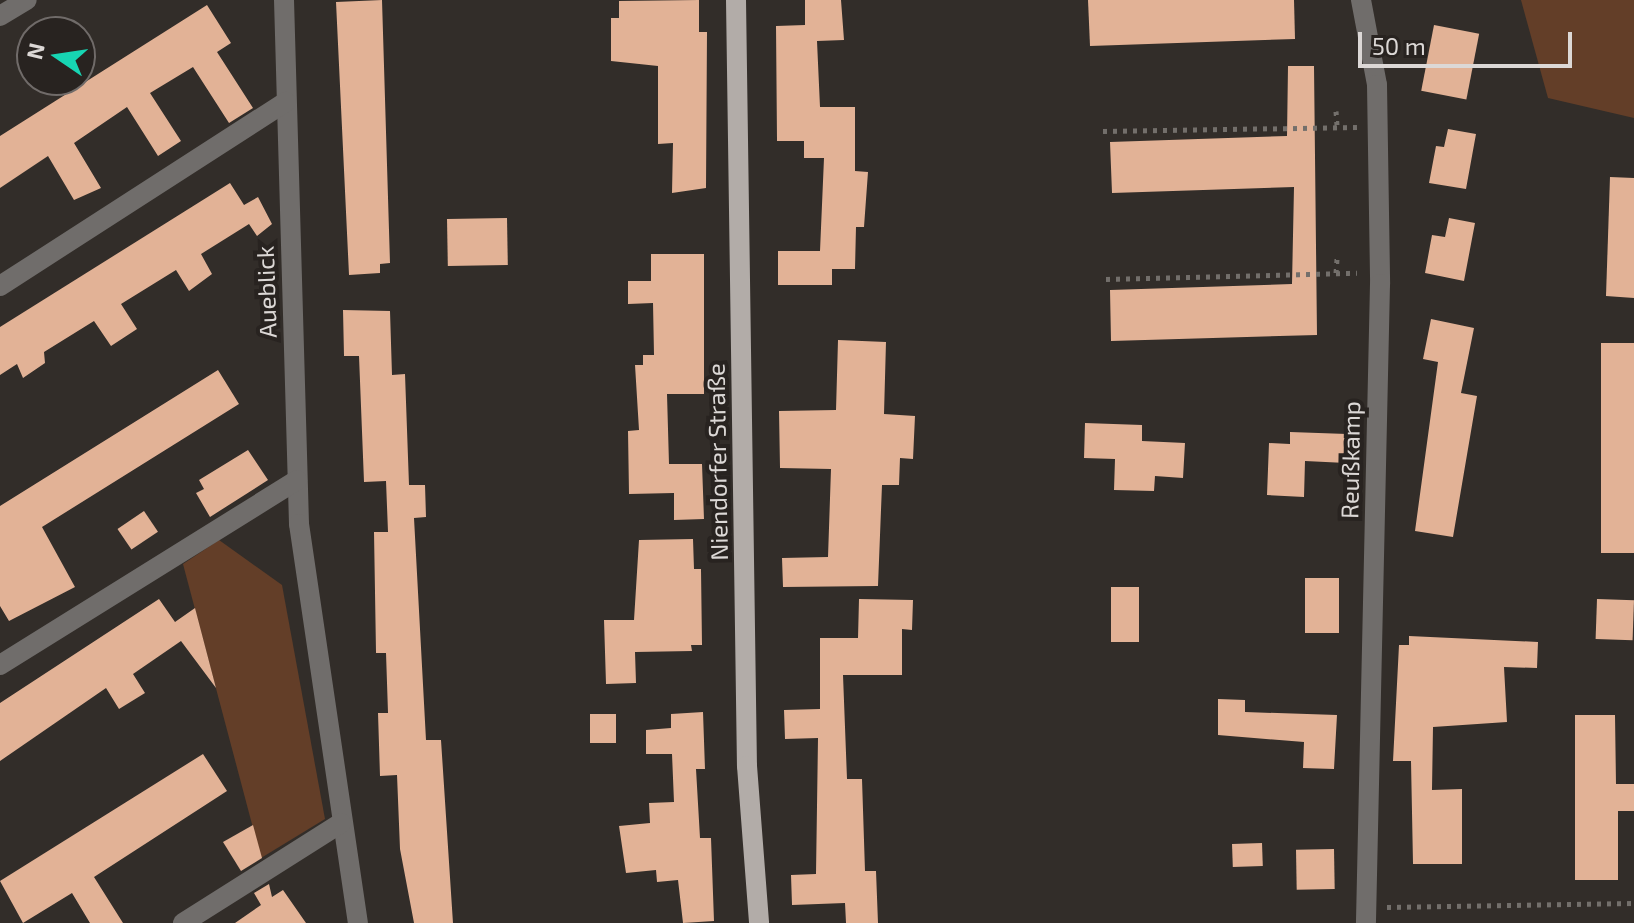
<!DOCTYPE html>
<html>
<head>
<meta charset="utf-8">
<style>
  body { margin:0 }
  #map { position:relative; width:1634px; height:923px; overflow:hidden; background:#322d29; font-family:"Exo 2",sans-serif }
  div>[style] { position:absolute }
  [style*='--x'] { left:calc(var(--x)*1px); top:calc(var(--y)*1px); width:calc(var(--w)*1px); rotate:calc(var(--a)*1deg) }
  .green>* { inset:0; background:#633e28 }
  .building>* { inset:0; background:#e2b296; transform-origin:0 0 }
  .path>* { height:5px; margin-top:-2.5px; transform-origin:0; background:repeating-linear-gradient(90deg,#736f6b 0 4px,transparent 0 10px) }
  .minor>* { height:20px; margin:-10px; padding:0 10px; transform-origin:10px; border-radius:10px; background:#706d6b }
  .major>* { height:20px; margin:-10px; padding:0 10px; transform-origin:10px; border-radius:10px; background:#b2aca8 }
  span { translate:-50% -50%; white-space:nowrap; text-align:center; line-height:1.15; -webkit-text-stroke:8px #282320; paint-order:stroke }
  .street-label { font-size:24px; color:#dcd8d6 }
  .north { position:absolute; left:16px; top:16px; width:80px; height:80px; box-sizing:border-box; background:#282320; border:2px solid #706b69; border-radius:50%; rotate:283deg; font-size:22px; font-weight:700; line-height:32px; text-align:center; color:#dcd8d6 }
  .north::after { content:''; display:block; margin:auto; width:28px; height:36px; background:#17d5b3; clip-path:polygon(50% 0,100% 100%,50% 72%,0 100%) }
  .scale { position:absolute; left:1358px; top:32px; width:214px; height:36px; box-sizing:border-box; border:4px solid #dcd8d6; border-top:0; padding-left:10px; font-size:24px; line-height:28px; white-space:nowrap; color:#dcd8d6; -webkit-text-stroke:6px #282320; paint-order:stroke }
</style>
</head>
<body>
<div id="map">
  <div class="green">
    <div style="clip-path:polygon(1521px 0,1634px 0,1634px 118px,1548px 98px)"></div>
    <div style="clip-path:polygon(219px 540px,282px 585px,325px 819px,261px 858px,183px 564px)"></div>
  </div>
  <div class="building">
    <div style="clip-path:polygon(382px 0,390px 263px,380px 264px,380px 273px,349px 275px,336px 2px)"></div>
    <div style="clip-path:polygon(699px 0,699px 32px,707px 32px,706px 188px,672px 193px,673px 143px,658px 144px,658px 66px,611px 61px,611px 18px,619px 18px,619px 1px)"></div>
    <div style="clip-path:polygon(805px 0,841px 0,844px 40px,817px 41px,820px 107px,855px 107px,855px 171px,868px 172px,864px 227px,856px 227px,855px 269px,832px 269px,832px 285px,778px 285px,778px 251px,820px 251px,824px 158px,804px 158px,804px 141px,777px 141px,776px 26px,805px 25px)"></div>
    <div style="clip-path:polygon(1088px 0,1294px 0,1295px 39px,1090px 46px)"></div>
    <div style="clip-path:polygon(207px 5px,231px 43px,217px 52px,253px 108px,229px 123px,193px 67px,150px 93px,181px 141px,158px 156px,127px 107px,74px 143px,101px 188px,74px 200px,48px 156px,0 188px,0 136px)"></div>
    <div style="left:1434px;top:25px;width:46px;height:67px;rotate:11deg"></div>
    <div style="clip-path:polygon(1288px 66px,1314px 66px,1317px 335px,1111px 341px,1110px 290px,1292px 284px,1294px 187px,1112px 193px,1110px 142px,1287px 136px)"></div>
    <div style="clip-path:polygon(1448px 129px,1476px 134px,1466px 189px,1429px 183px,1436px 146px,1444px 147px)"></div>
    <div style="clip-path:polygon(1610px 177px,1634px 178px,1634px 298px,1606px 296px)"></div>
    <div style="clip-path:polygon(230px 183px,244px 205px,258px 197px,272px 224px,257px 236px,249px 224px,201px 254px,212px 274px,189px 291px,176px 270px,121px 304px,137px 329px,111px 346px,94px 321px,44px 352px,45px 363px,23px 378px,17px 364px,0 375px,0 327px)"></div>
    <div style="left:507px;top:218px;width:47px;height:60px;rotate:89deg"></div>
    <div style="clip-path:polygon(1449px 218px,1475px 223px,1464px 281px,1425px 273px,1432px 235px,1445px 237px)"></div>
    <div style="clip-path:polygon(651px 254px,704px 254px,704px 394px,667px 394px,669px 464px,702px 464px,704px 519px,674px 520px,674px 493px,629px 494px,628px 431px,639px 430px,635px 365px,643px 365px,643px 355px,654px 355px,653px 303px,628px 304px,628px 281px,651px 281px)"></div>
    <div style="clip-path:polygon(343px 310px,390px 311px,392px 375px,405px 374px,409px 485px,425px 485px,426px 517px,414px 518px,426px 740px,441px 740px,453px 923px,414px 923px,400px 849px,397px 775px,380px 776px,378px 713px,388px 713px,386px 653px,376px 653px,374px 532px,388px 532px,386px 481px,364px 482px,359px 356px,344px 356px)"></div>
    <div style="clip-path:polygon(1431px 319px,1474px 328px,1461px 393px,1477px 396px,1453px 537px,1415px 531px,1438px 362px,1423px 359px)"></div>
    <div style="clip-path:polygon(838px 340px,886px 342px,884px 414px,915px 416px,913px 459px,900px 458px,899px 485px,882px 485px,878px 586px,783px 587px,782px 558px,828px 557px,831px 469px,780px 468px,779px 411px,836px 410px)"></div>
    <div style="left:1601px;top:343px;width:33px;height:210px"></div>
    <div style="clip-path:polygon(218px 370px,239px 404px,42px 527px,75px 587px,9px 621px,0 606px,0 506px)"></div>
    <div style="clip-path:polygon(1085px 423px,1142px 425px,1142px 441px,1185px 443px,1183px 478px,1155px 476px,1154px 491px,1114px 490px,1115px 459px,1084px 458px)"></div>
    <div style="clip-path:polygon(1290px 432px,1347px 434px,1346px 463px,1305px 461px,1304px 497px,1267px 495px,1269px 443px,1290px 444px)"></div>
    <div style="clip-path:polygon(248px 450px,268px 480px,210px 517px,196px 493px,204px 489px,199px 480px)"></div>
    <div style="left:144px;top:511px;width:25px;height:32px;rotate:56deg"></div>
    <div style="clip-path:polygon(693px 539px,694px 569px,701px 569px,702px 645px,691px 645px,692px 651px,635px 652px,636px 683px,606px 684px,604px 620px,634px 620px,639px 540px)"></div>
    <div style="left:1305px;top:578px;width:34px;height:55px"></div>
    <div style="left:1111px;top:587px;width:28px;height:55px"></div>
    <div style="clip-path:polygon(159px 599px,175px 622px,195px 608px,216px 688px,181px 641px,133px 674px,145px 693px,119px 709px,106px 688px,0 761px,0 703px)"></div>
    <div style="clip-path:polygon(859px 599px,913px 600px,912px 630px,902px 629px,902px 675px,843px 675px,847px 779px,862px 779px,865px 871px,876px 871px,878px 923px,846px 923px,845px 903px,792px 905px,791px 875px,816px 874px,818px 738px,785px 739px,784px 710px,820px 709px,820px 638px,858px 638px)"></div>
    <div style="left:1597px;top:599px;width:37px;height:40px;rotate:2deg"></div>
    <div style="clip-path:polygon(1409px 636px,1538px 642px,1537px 668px,1504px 667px,1507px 722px,1433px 727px,1432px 790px,1462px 789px,1462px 864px,1413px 864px,1411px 761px,1393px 761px,1399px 645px,1409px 645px)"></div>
    <div style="clip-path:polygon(1218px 699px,1245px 700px,1245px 712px,1337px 715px,1334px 769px,1303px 768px,1304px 742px,1218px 735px)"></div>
    <div style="clip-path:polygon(703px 712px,705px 769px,696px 769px,700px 838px,711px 838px,714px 921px,683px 923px,678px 880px,657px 882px,656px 870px,626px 873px,619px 826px,650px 823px,649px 803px,674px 802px,672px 754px,646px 754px,646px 730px,671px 728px,671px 714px)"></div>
    <div style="left:616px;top:714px;width:29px;height:26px;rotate:90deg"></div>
    <div style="clip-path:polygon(1575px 715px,1615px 715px,1616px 784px,1634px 784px,1634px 811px,1618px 811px,1618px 880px,1575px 880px)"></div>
    <div style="clip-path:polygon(203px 754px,227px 791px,94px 877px,123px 923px,90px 923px,72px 893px,23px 923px,0 881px)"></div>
    <div style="clip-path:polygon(253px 825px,262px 858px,241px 871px,223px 842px)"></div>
    <div style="left:1262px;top:843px;width:23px;height:30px;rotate:88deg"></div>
    <div style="left:1334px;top:849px;width:40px;height:38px;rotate:89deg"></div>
    <div style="clip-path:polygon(269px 884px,272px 897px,283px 890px,306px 923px,235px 923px,261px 905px,254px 893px)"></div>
  </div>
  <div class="path">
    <div style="--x:1336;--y:111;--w:16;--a:86"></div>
    <div style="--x:1103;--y:131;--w:254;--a:-0.9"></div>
    <div style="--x:1336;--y:273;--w:16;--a:-86"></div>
    <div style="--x:1106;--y:279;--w:251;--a:-1.4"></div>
    <div style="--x:1387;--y:907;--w:247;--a:-0.9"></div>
  </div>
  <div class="minor">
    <div style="--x:284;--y:0;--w:524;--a:88.36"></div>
    <div style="--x:299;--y:524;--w:403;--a:81.6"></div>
    <div style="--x:1361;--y:0;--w:86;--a:79.3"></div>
    <div style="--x:1377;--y:85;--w:199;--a:89.1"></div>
    <div style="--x:1380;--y:284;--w:639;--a:91.26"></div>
    <div style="--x:0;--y:16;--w:31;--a:-31"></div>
    <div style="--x:0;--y:286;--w:340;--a:-32.8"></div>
    <div style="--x:0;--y:665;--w:350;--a:-31.9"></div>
    <div style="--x:183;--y:923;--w:187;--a:-32.3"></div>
  </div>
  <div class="major">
    <div style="--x:736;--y:0;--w:766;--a:89.18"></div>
    <div style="--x:747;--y:766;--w:157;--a:85.6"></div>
  </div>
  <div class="street-label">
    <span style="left:266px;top:292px;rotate:-92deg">Aueblick</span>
    <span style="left:1350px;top:460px;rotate:-89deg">Reußkamp</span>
    <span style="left:717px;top:462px;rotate:-91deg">Niendorfer Straße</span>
  </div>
  <div class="north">N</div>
  <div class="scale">50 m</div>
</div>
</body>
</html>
